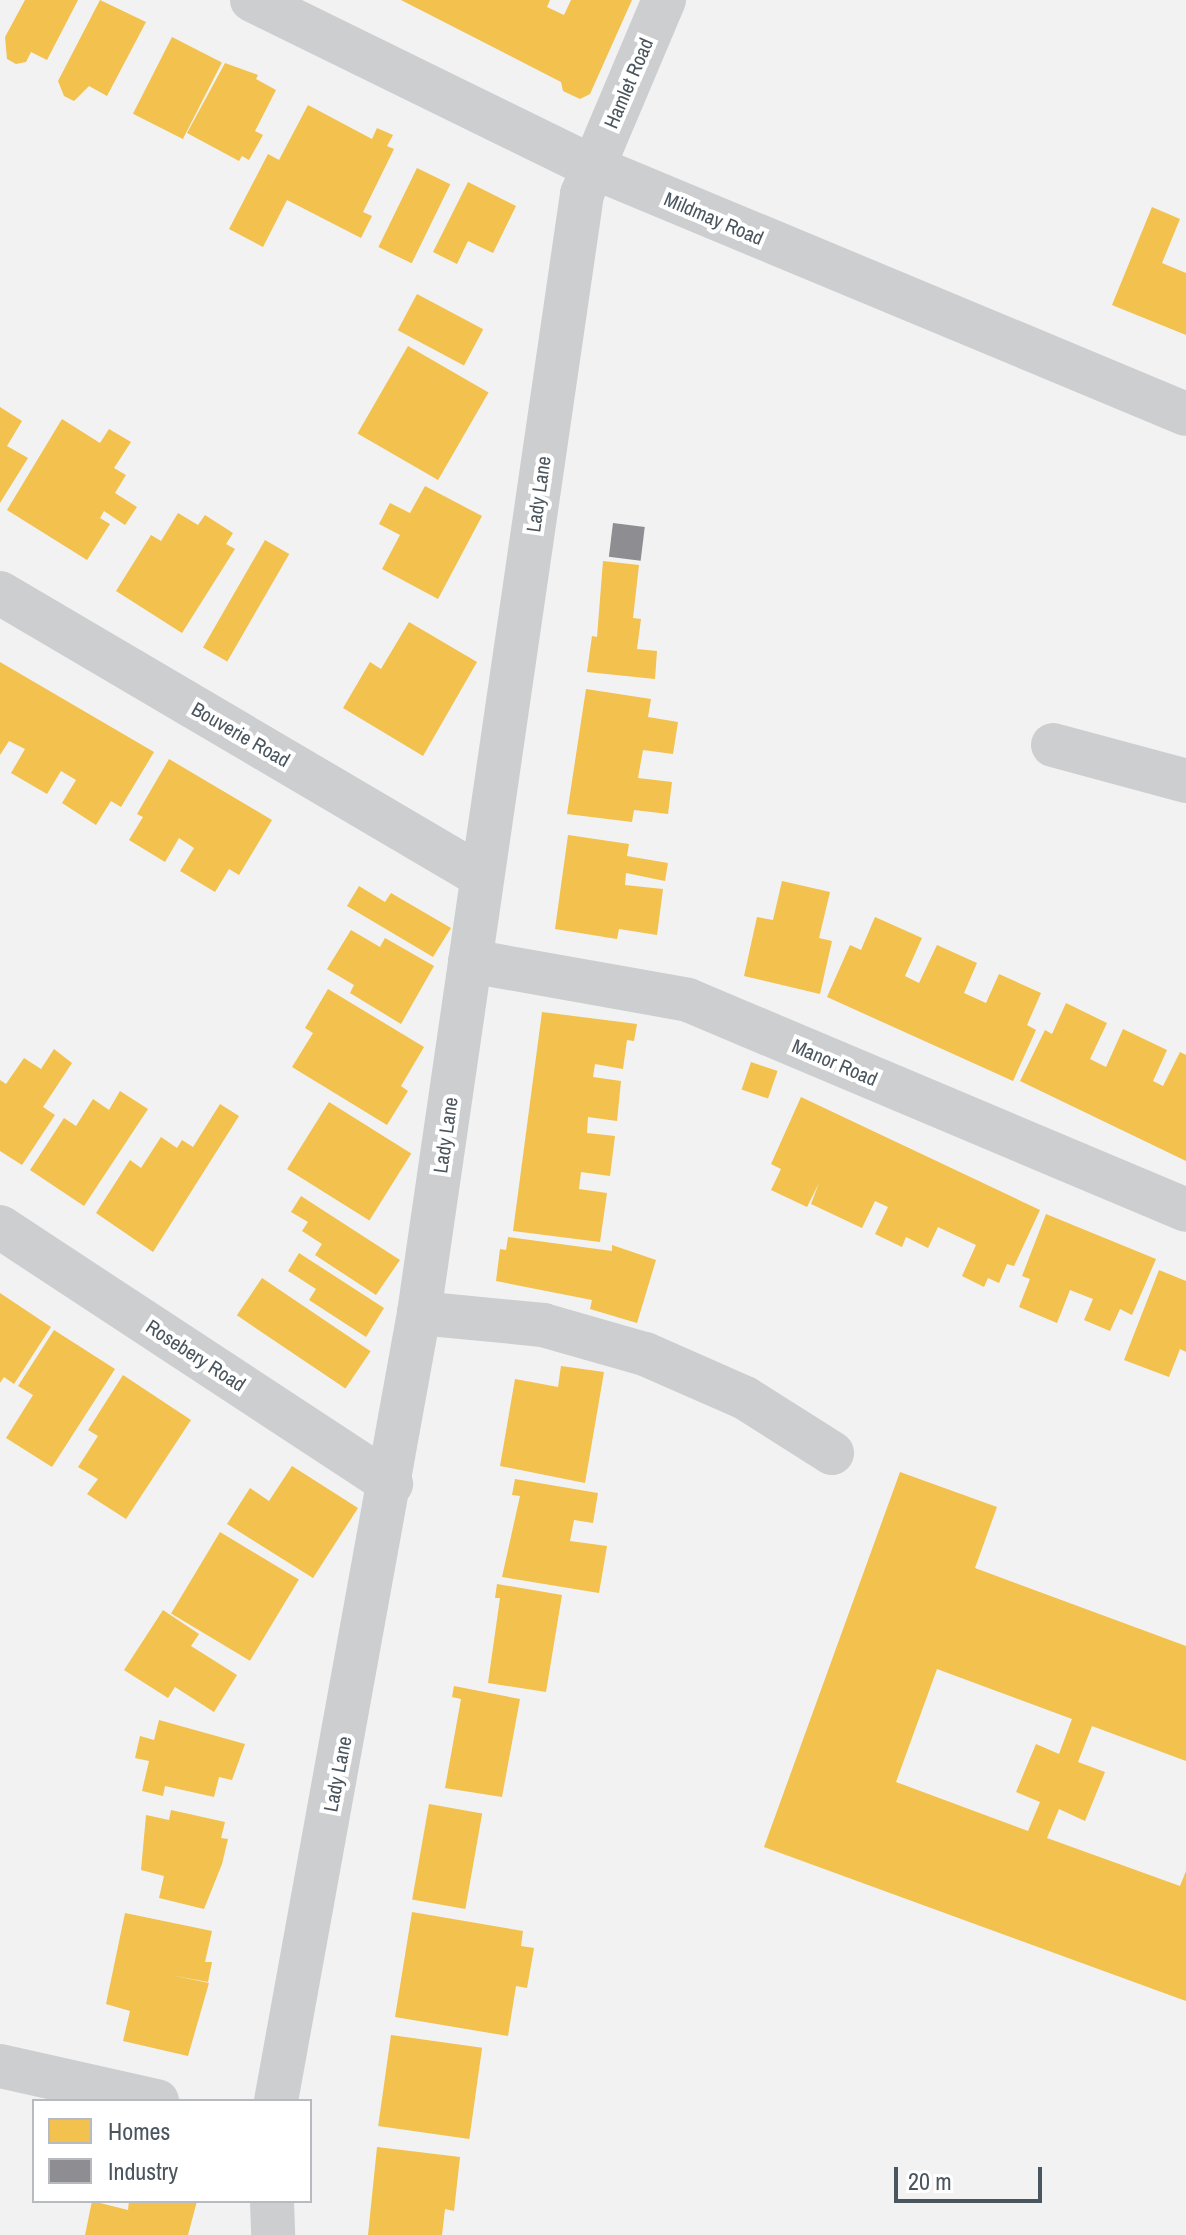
<!DOCTYPE html>
<html>
<head>
<meta charset="utf-8">
<style>
  body { margin:0 }
  #map { position:relative; width:1186px; height:2235px; overflow:hidden; background:#f2f2f2; font-family:"Archivo Narrow",sans-serif }
  div>[style] { position:absolute }
  [style*='--x'] { left:calc(var(--x)*1px); top:calc(var(--y)*1px); width:calc(var(--w)*1px); rotate:calc(var(--a)*1deg) }
  .homes>* { inset:0; background:#f2c14e; transform-origin:0 0 }
  .industry>* { inset:0; background:#8d8d92; transform-origin:0 0 }
  .minor>* { height:44px; margin:-22px; padding:0 22px; transform-origin:22px; border-radius:22px; background:#ccced0 }
  span { translate:-50% -50%; white-space:nowrap; text-align:center; line-height:1.15; -webkit-text-stroke:8px #fff; paint-order:stroke }
  .street-label { font-size:20px; color:#4a555e }
  .legend { position:absolute; left:32px; top:2099px; width:280px; height:104px; box-sizing:border-box; background:#fff; border:2px solid #b7bbbf; margin:0; padding:10px 14px; list-style:none; font-size:24px; color:#4a555e }
  .legend li { display:flex; align-items:center; gap:16px; height:40px }
  .legend b { width:40px; border:2px solid #b7bbbf }
  .scale { position:absolute; left:894px; top:2167px; width:148px; height:36px; box-sizing:border-box; border:4px solid #4a555e; border-top:0; padding-left:10px; font-size:24px; line-height:28px; white-space:nowrap; color:#4a555e; -webkit-text-stroke:6px #fff; paint-order:stroke }
</style>
</head>
<body>
<div id="map">
  <div class="homes">
    <div style="clip-path:polygon(25px 0,78px 0,47px 60px,31px 52px,26px 62px,16px 64px,7px 59px,5px 37px)"></div>
    <div style="clip-path:polygon(100px 0,146px 22px,107px 96px,89px 86px,74px 101px,64px 96px,58px 81px)"></div>
    <div style="clip-path:polygon(401px 0,550px 0,547px 7px,564px 15px,571px 0,632px 0,590px 94px,580px 99px,563px 91px,561px 82px)"></div>
    <div style="left:172px;top:37px;width:56px;height:86px;rotate:27deg"></div>
    <div style="clip-path:polygon(225px 63px,258px 75px,256px 79px,276px 90px,255px 131px,263px 135px,249px 160px,242px 156px,239px 161px,187px 133px)"></div>
    <div style="clip-path:polygon(308px 105px,372px 139px,377px 128px,393px 135px,387px 146px,394px 149px,363px 212px,372px 216px,361px 238px,287px 200px,263px 247px,229px 229px,268px 154px,279px 160px)"></div>
    <div style="left:417px;top:168px;width:37px;height:88px;rotate:26deg"></div>
    <div style="clip-path:polygon(468px 182px,516px 206px,493px 253px,468px 241px,457px 264px,433px 252px)"></div>
    <div style="clip-path:polygon(1152px 207px,1180px 219px,1162px 263px,1186px 273px,1186px 335px,1112px 305px)"></div>
    <div style="left:417px;top:294px;width:75px;height:41px;rotate:28deg"></div>
    <div style="left:408px;top:346px;width:93px;height:101px;rotate:30deg"></div>
    <div style="clip-path:polygon(0 407px,22px 421px,7px 446px,28px 458px,0 503px)"></div>
    <div style="clip-path:polygon(62px 419px,100px 443px,109px 429px,131px 442px,114px 468px,126px 475px,115px 493px,137px 507px,125px 525px,104px 511px,100px 518px,110px 524px,87px 560px,7px 510px)"></div>
    <div style="clip-path:polygon(425px 486px,482px 516px,438px 599px,382px 569px,400px 535px,379px 524px,390px 503px,410px 513px)"></div>
    <div style="clip-path:polygon(178px 513px,198px 525px,205px 515px,233px 533px,226px 544px,235px 549px,182px 633px,116px 591px,151px 535px,161px 541px)"></div>
    <div style="left:265px;top:540px;width:28px;height:124px;rotate:30deg"></div>
    <div style="clip-path:polygon(603px 561px,639px 565px,633px 618px,641px 619px,637px 649px,657px 651px,655px 679px,587px 672px,592px 636px,597px 637px)"></div>
    <div style="clip-path:polygon(409px 622px,477px 662px,423px 756px,343px 708px,370px 662px,381px 669px)"></div>
    <div style="clip-path:polygon(0 662px,154px 752px,121px 807px,111px 801px,96px 825px,62px 803px,76px 780px,61px 771px,47px 794px,11px 773px,25px 749px,9px 741px,0 755px)"></div>
    <div style="clip-path:polygon(586px 689px,651px 699px,648px 717px,678px 722px,673px 754px,643px 750px,638px 778px,672px 782px,668px 814px,634px 810px,632px 822px,567px 814px)"></div>
    <div style="clip-path:polygon(169px 759px,272px 820px,239px 875px,229px 869px,215px 892px,180px 871px,194px 848px,179px 838px,165px 862px,129px 840px,143px 817px,137px 814px)"></div>
    <div style="clip-path:polygon(568px 835px,629px 844px,627px 856px,668px 863px,665px 881px,626px 873px,625px 885px,663px 889px,657px 935px,619px 929px,617px 939px,555px 929px)"></div>
    <div style="clip-path:polygon(782px 881px,830px 892px,819px 938px,832px 941px,820px 994px,744px 976px,757px 917px,773px 920px)"></div>
    <div style="clip-path:polygon(359px 886px,385px 902px,391px 893px,451px 928px,433px 957px,347px 906px)"></div>
    <div style="clip-path:polygon(875px 917px,922px 938px,905px 976px,919px 983px,937px 945px,977px 963px,964px 993px,986px 1003px,999px 974px,1041px 993px,1027px 1025px,1036px 1030px,1013px 1081px,827px 997px,850px 945px,861px 950px)"></div>
    <div style="clip-path:polygon(351px 930px,380px 947px,385px 938px,434px 966px,401px 1024px,350px 993px,354px 985px,327px 969px)"></div>
    <div style="clip-path:polygon(328px 989px,424px 1047px,401px 1086px,408px 1091px,387px 1125px,292px 1067px,313px 1033px,305px 1028px)"></div>
    <div style="clip-path:polygon(1066px 1003px,1107px 1023px,1090px 1059px,1106px 1067px,1123px 1029px,1167px 1050px,1153px 1081px,1163px 1086px,1180px 1052px,1186px 1055px,1186px 1161px,1020px 1081px,1045px 1030px,1052px 1034px)"></div>
    <div style="clip-path:polygon(542px 1012px,637px 1024px,634px 1041px,627px 1040px,623px 1069px,595px 1064px,593px 1077px,621px 1081px,617px 1121px,588px 1117px,587px 1133px,615px 1136px,610px 1176px,581px 1172px,579px 1189px,607px 1193px,600px 1242px,513px 1231px)"></div>
    <div style="clip-path:polygon(54px 1049px,72px 1063px,43px 1107px,55px 1115px,22px 1165px,0 1151px,0 1080px,6px 1084px,24px 1058px,41px 1069px)"></div>
    <div style="left:751px;top:1062px;width:28px;height:29px;rotate:19deg"></div>
    <div style="clip-path:polygon(120px 1091px,148px 1109px,84px 1206px,30px 1170px,64px 1118px,76px 1126px,93px 1099px,109px 1110px)"></div>
    <div style="clip-path:polygon(801px 1097px,1040px 1210px,1014px 1266px,1007px 1264px,999px 1283px,988px 1278px,984px 1287px,962px 1276px,976px 1245px,938px 1227px,928px 1248px,906px 1237px,902px 1247px,875px 1234px,888px 1207px,875px 1201px,862px 1228px,811px 1204px,819px 1183px,807px 1207px,771px 1190px,781px 1169px,771px 1164px)"></div>
    <div style="left:329px;top:1102px;width:97px;height:79px;rotate:32deg"></div>
    <div style="clip-path:polygon(220px 1104px,239px 1116px,153px 1252px,96px 1213px,130px 1160px,141px 1168px,161px 1137px,177px 1148px,182px 1140px,193px 1147px)"></div>
    <div style="clip-path:polygon(301px 1196px,400px 1260px,376px 1295px,315px 1255px,322px 1244px,302px 1231px,308px 1222px,291px 1212px)"></div>
    <div style="clip-path:polygon(1046px 1214px,1156px 1259px,1132px 1315px,1120px 1309px,1110px 1331px,1084px 1320px,1093px 1299px,1070px 1290px,1057px 1323px,1019px 1307px,1030px 1279px,1022px 1276px)"></div>
    <div style="clip-path:polygon(508px 1237px,612px 1251px,612px 1245px,656px 1260px,637px 1323px,590px 1309px,592px 1300px,496px 1281px,500px 1249px,506px 1250px)"></div>
    <div style="clip-path:polygon(299px 1253px,384px 1308px,366px 1337px,309px 1300px,316px 1289px,288px 1271px)"></div>
    <div style="clip-path:polygon(1159px 1270px,1186px 1281px,1186px 1352px,1180px 1349px,1169px 1377px,1124px 1360px)"></div>
    <div style="left:262px;top:1278px;width:131px;height:45px;rotate:34deg"></div>
    <div style="clip-path:polygon(0 1293px,51px 1327px,14px 1384px,4px 1377px,0 1383px)"></div>
    <div style="clip-path:polygon(54px 1330px,115px 1369px,52px 1467px,6px 1438px,33px 1395px,18px 1386px)"></div>
    <div style="clip-path:polygon(561px 1366px,604px 1372px,585px 1483px,500px 1466px,515px 1379px,558px 1387px)"></div>
    <div style="clip-path:polygon(123px 1375px,191px 1420px,126px 1519px,87px 1494px,98px 1479px,78px 1467px,98px 1436px,88px 1430px)"></div>
    <div style="clip-path:polygon(292px 1466px,358px 1508px,313px 1578px,227px 1524px,250px 1488px,269px 1501px)"></div>
    <div style="clip-path:polygon(evenodd,900px 1472px,997px 1507px,975px 1568px,1186px 1646px,1186px 1761px,1092px 1726px,1078px 1762px,1105px 1772px,1085px 1821px,1059px 1809px,1047px 1838px,1180px 1886px,1186px 1871px,1186px 2001px,764px 1847px,900px 1472px,937px 1669px,1072px 1719px,1059px 1754px,1036px 1744px,1016px 1792px,1040px 1802px,1028px 1831px,896px 1782px,937px 1669px)"></div>
    <div style="clip-path:polygon(515px 1479px,598px 1493px,593px 1523px,574px 1520px,570px 1541px,607px 1546px,599px 1593px,502px 1577px,520px 1496px,512px 1495px)"></div>
    <div style="left:220px;top:1532px;width:92px;height:95px;rotate:31deg"></div>
    <div style="clip-path:polygon(497px 1584px,562px 1595px,546px 1692px,488px 1683px,500px 1598px,495px 1598px)"></div>
    <div style="clip-path:polygon(163px 1610px,199px 1634px,191px 1646px,237px 1675px,214px 1712px,175px 1687px,168px 1698px,124px 1670px)"></div>
    <div style="clip-path:polygon(454px 1686px,520px 1699px,502px 1797px,445px 1788px,461px 1699px,452px 1697px)"></div>
    <div style="clip-path:polygon(159px 1720px,245px 1744px,232px 1780px,219px 1777px,214px 1797px,165px 1786px,163px 1796px,142px 1791px,149px 1761px,135px 1758px,140px 1736px,154px 1740px)"></div>
    <div style="left:429px;top:1804px;width:54px;height:97px;rotate:10deg"></div>
    <div style="clip-path:polygon(171px 1810px,225px 1822px,221px 1838px,228px 1839px,222px 1864px,204px 1909px,159px 1898px,164px 1876px,141px 1870px,146px 1815px,169px 1820px)"></div>
    <div style="clip-path:polygon(412px 1912px,523px 1931px,521px 1946px,534px 1948px,527px 1988px,516px 1986px,508px 2036px,395px 2017px)"></div>
    <div style="clip-path:polygon(125px 1913px,212px 1931px,205px 1962px,212px 1962px,208px 1982px,171px 1975px,209px 1983px,188px 2056px,123px 2041px,130px 2011px,106px 2004px)"></div>
    <div style="left:391px;top:2035px;width:92px;height:92px;rotate:8deg"></div>
    <div style="clip-path:polygon(377px 2147px,460px 2157px,454px 2211px,445px 2209px,442px 2235px,368px 2235px)"></div>
    <div style="clip-path:polygon(92px 2201px,128px 2210px,129px 2201px,197px 2201px,188px 2235px,85px 2235px)"></div>
  </div>
  <div class="industry">
    <div style="left:613px;top:523px;width:32px;height:34px;rotate:7deg"></div>
  </div>
  <div class="minor">
    <div style="--x:252;--y:0;--w:380;--a:26.1"></div>
    <div style="--x:593;--y:167;--w:642;--a:22.61"></div>
    <div style="--x:0;--y:593;--w:558;--a:30.47"></div>
    <div style="--x:1053;--y:745;--w:138;--a:15.1"></div>
    <div style="--x:470;--y:961;--w:221;--a:10.1"></div>
    <div style="--x:688;--y:1000;--w:540;--a:22.86"></div>
    <div style="--x:0;--y:1227;--w:468;--a:33.3"></div>
    <div style="--x:419;--y:1313;--w:125;--a:5.5"></div>
    <div style="--x:543;--y:1325;--w:106;--a:15.9"></div>
    <div style="--x:645;--y:1354;--w:109;--a:23.7"></div>
    <div style="--x:745;--y:1398;--w:103;--a:32.3"></div>
    <div style="--x:0;--y:2066;--w:161;--a:12.6"></div>
    <div style="--x:276;--y:2101;--w:801;--a:-79.71"></div>
    <div style="--x:419;--y:1313;--w:1131;--a:-81.71"></div>
    <div style="--x:582;--y:194;--w:211;--a:-67.1"></div>
    <div style="--x:272;--y:2201;--w:34;--a:88"></div>
  </div>
  <div class="street-label">
    <span style="left:628px;top:83px;rotate:-67deg">Hamlet Road</span>
    <span style="left:714px;top:218px;rotate:23deg">Mildmay Road</span>
    <span style="left:538px;top:494px;rotate:-82deg">Lady Lane</span>
    <span style="left:241px;top:734px;rotate:30deg">Bouverie Road</span>
    <span style="left:835px;top:1062px;rotate:23deg">Manor Road</span>
    <span style="left:445px;top:1135px;rotate:-82deg">Lady Lane</span>
    <span style="left:196px;top:1355px;rotate:33deg">Rosebery Road</span>
    <span style="left:337px;top:1774px;rotate:-79deg">Lady Lane</span>
  </div>
  <ul class="legend">
  <li><b style="height:22px;background:#f2c14e"></b>Homes</li>
  <li><b style="height:22px;background:#8d8d92"></b>Industry</li>
  </ul>
  <div class="scale">20 m</div>
</div>
</body>
</html>
